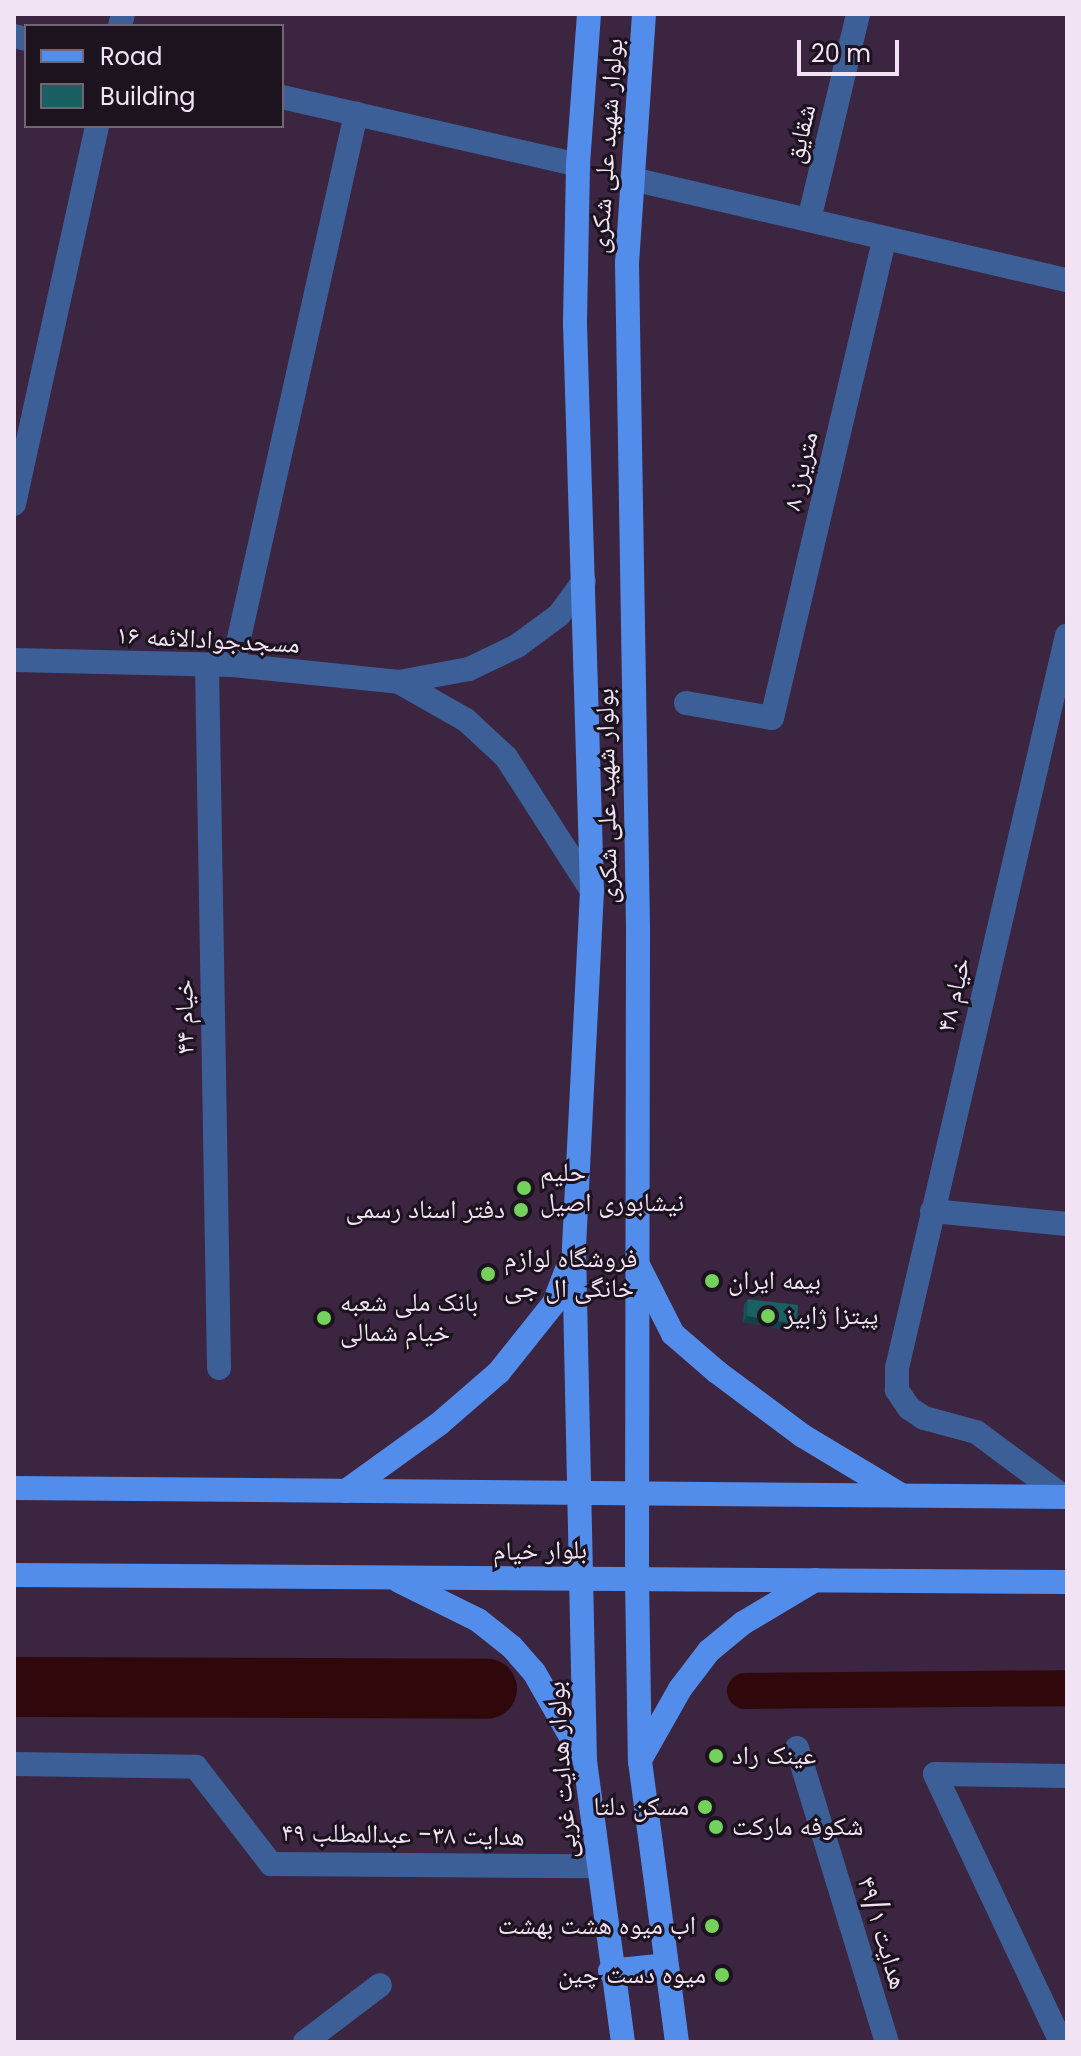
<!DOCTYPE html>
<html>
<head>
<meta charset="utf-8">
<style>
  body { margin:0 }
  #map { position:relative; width:1081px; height:2056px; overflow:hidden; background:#3b2540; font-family:Poppins,"Noto Naskh Arabic",sans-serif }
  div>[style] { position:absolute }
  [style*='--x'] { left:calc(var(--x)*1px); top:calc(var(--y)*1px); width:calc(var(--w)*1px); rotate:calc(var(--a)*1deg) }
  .canal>* { height:36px; margin:-18px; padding:0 18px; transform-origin:18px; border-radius:18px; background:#30070b }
  .river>* { height:60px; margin:-30px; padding:0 30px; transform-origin:30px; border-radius:30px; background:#30070b }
  .minor>* { height:24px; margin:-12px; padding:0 12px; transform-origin:12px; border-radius:12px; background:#3c5f98 }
  .major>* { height:24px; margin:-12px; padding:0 12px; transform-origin:12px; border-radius:12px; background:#538deb }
  .wall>* { inset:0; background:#165254 }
  .shaded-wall>* { inset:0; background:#124245 }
  .building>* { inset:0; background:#1a5f62 }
  .dots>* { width:22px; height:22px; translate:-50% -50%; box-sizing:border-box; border:4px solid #1c131f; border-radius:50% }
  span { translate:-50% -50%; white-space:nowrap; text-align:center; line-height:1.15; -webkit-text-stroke:6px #1c131f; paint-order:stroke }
  .street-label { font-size:26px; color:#f1e3f4 }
  .poi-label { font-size:26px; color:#f1e3f4 }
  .left { translate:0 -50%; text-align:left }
  .right { translate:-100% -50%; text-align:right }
  .frame { position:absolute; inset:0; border:16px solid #f1e3f4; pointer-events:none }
  .legend { position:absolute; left:24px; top:24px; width:260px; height:104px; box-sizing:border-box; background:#1c131f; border:2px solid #716674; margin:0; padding:10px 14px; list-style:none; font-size:24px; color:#f1e3f4 }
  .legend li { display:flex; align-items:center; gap:16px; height:40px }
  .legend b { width:40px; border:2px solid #716674 }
  .scale { position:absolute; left:797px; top:40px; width:102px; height:36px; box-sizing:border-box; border:4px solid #f1e3f4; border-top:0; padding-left:10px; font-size:24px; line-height:28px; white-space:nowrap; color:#f1e3f4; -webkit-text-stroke:6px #1c131f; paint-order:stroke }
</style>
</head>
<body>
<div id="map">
  <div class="canal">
    <div style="--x:745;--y:1691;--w:322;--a:-0.5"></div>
  </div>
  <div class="river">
    <div style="--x:14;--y:1687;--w:473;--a:0.2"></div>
  </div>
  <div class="minor">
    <div style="--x:120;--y:26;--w:12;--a:-76"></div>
    <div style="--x:14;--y:36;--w:12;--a:14"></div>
    <div style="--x:282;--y:97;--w:304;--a:12.9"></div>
    <div style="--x:632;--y:179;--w:447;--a:13.1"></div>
    <div style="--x:809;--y:220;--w:212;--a:-76.6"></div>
    <div style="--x:14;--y:504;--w:387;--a:-77.6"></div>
    <div style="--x:14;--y:660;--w:219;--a:1.3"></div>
    <div style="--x:233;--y:665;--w:167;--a:5.8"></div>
    <div style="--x:399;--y:682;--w:71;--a:-10.5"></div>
    <div style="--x:469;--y:669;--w:53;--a:-25.6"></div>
    <div style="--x:517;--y:646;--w:52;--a:-36.4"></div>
    <div style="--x:559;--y:615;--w:42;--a:-53.7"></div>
    <div style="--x:207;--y:665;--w:703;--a:89.02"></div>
    <div style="--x:233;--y:665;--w:565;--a:-77.42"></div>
    <div style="--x:399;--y:682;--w:77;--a:29.6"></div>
    <div style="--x:466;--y:720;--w:54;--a:42.8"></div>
    <div style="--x:506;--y:757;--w:159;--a:57.3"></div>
    <div style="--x:686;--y:703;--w:87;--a:9.9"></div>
    <div style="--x:772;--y:718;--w:493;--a:-76.8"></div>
    <div style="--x:932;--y:1211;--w:136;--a:5.5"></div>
    <div style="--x:1064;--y:1497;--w:109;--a:-143.5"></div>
    <div style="--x:976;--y:1432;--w:54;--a:-164.9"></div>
    <div style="--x:924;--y:1418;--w:18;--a:-146"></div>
    <div style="--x:909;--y:1408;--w:22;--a:-124"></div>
    <div style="--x:897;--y:1390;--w:22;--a:-90"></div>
    <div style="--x:897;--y:1368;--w:752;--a:-76.94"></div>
    <div style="--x:797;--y:1748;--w:307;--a:73"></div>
    <div style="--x:14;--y:1764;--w:182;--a:0.9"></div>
    <div style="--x:196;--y:1767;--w:123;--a:52.3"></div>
    <div style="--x:271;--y:1864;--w:327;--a:0.4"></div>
    <div style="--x:305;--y:2042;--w:94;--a:-37.2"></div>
    <div style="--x:1061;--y:2042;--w:296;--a:-115.2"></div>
    <div style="--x:935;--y:1774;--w:132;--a:0.9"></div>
  </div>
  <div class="major">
    <div style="--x:589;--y:14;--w:151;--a:94.2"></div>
    <div style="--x:578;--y:165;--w:159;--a:91.1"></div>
    <div style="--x:575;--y:324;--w:567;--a:88.28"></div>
    <div style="--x:592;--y:891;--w:359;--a:92.9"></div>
    <div style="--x:574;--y:1250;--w:511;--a:88.77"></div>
    <div style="--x:585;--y:1761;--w:284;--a:82.3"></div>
    <div style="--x:644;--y:14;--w:250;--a:93.9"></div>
    <div style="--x:627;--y:263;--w:664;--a:89.05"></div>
    <div style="--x:638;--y:927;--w:651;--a:90.09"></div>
    <div style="--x:637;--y:1578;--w:183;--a:89.1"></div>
    <div style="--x:640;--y:1761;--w:283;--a:82.5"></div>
    <div style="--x:639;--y:1267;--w:75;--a:63.1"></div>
    <div style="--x:673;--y:1334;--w:58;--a:40.8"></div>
    <div style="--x:717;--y:1372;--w:107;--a:36.7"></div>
    <div style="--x:803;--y:1436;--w:114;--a:31"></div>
    <div style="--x:14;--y:1488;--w:1053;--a:0.49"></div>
    <div style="--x:346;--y:1491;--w:115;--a:-35.8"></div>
    <div style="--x:439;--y:1424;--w:79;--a:-40.9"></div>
    <div style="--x:499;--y:1372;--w:88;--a:-51.4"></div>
    <div style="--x:554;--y:1303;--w:42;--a:-69"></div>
    <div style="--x:14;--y:1575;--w:1053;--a:0.38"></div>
    <div style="--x:399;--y:1581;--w:88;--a:26.3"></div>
    <div style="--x:478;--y:1620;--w:43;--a:38.5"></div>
    <div style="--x:512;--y:1647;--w:33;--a:49"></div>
    <div style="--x:534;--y:1672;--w:99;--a:60.3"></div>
    <div style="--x:641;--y:1758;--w:79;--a:-60.5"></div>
    <div style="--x:680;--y:1689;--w:48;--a:-52.7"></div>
    <div style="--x:709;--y:1651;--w:44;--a:-39.5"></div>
    <div style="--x:743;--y:1623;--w:84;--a:-30.8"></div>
    <div style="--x:610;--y:1971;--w:55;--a:-6.2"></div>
  </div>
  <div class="wall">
    <div style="clip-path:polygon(748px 1299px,792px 1331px,743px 1322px,744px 1305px)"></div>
  </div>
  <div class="shaded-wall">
    <div style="clip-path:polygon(747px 1316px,797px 1324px,792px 1331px,743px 1322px)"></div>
  </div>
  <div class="building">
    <div style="clip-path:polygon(748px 1299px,798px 1305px,797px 1324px,747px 1316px)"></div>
  </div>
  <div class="dots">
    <div style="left:524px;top:1188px;background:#74d25c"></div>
    <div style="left:521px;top:1210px;background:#74d25c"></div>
    <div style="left:488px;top:1274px;background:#74d25c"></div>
    <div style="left:712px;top:1281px;background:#74d25c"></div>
    <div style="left:768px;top:1316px;background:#74d25c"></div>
    <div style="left:324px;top:1318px;background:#74d25c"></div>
    <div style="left:716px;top:1756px;background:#74d25c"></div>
    <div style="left:705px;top:1807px;background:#74d25c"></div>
    <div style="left:716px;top:1827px;background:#74d25c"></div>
    <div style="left:712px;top:1926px;background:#74d25c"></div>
    <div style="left:722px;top:1975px;background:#74d25c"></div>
  </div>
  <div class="street-label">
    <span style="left:801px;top:134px;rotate:-77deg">شقایق</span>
    <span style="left:607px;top:146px;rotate:-86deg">بولوار شهید علی شکری</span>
    <span style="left:801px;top:471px;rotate:-77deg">۸ متریرز</span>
    <span style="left:208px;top:640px;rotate:3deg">مسجدجوادالائمه ۱۶</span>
    <span style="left:607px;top:796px;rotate:-91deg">بولوار شهید علی شکری</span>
    <span style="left:954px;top:995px;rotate:-77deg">خیام ۴۸</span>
    <span style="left:185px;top:1017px;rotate:-91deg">خیام ۴۴</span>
    <span style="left:540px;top:1551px;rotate:-1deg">بلوار خیام</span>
    <span style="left:562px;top:1770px;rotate:-94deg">بولوار هدایت غربی</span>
    <span style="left:403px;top:1835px;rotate:1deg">هدایت ۳۸- عبدالمطلب ۴۹</span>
    <span style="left:882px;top:1933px;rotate:73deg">هدایت ۴۹/۱</span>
  </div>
  <div class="poi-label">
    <span class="left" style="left:540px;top:1188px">حلیم<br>نیشابوری اصیل</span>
    <span class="right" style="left:505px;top:1210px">دفتر اسناد رسمی</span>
    <span class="left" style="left:504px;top:1274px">فروشگاه لوازم<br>خانگی ال جی</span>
    <span class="left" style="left:728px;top:1281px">بیمه ایران</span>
    <span class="left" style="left:340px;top:1318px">بانک ملی شعبه<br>خیام شمالی</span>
    <span class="left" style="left:784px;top:1316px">پیتزا ژابیز</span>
    <span class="left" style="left:732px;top:1756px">عینک راد</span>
    <span class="right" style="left:689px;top:1807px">مسکن دلتا</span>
    <span class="left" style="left:732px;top:1827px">شکوفه مارکت</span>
    <span class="right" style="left:696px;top:1926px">اب میوه هشت بهشت</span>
    <span class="right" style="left:706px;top:1975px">میوه دست چین</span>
  </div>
  <div class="frame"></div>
  <ul class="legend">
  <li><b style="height:10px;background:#538deb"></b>Road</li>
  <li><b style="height:22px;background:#1a5f62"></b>Building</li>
  </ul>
  <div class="scale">20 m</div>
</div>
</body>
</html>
